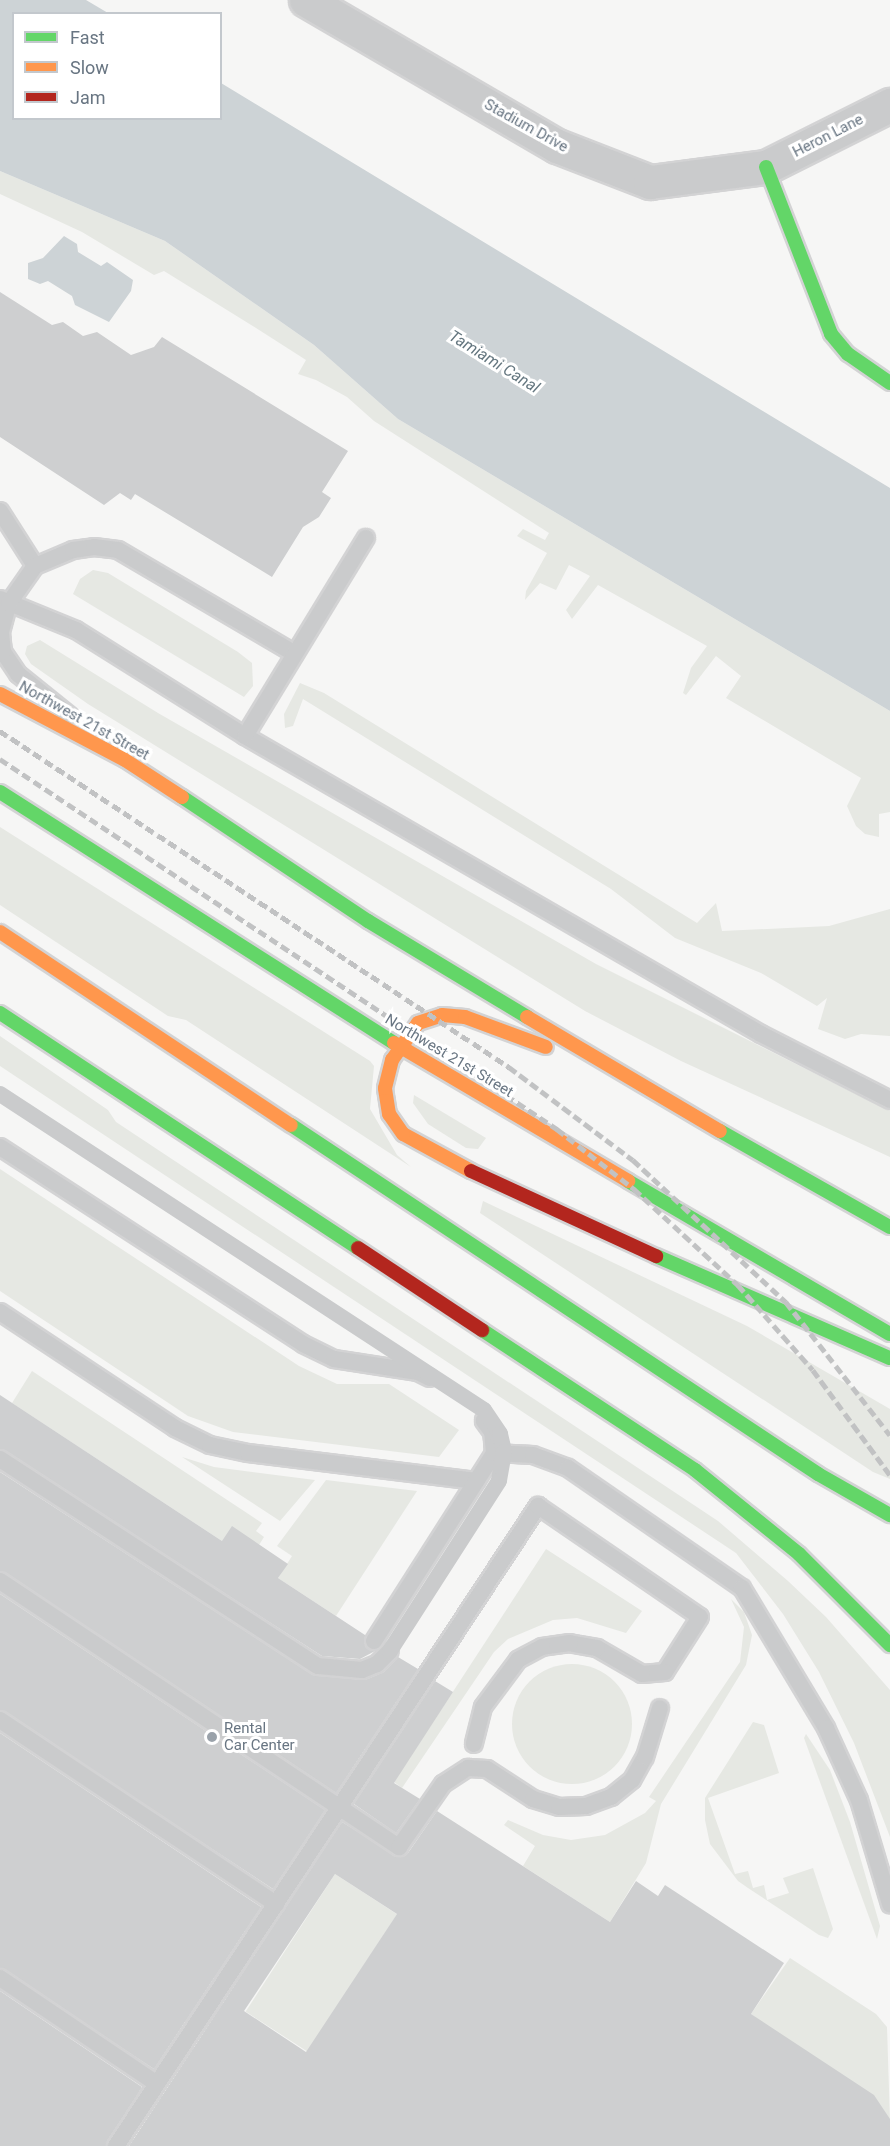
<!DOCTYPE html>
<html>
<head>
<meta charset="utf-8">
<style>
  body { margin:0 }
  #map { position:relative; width:890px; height:2146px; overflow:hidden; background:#f6f6f5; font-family:Roboto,sans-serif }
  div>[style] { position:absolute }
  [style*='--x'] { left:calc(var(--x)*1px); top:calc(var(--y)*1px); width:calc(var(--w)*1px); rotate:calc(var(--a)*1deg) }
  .green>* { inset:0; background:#e6e8e3; transform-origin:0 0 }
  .round { border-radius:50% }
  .water>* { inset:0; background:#cdd3d6 }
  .building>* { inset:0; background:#cecfd0 }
  .roads { filter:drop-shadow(2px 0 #d3d3d4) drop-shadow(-2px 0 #d3d3d4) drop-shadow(0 2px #d3d3d4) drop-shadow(0 -2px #d3d3d4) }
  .lane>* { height:16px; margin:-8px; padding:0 8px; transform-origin:8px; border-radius:8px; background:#cacbcc }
  .street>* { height:33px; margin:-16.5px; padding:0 16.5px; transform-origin:16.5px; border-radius:16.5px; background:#cacbcc }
  .fast>* { height:14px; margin:-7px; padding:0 7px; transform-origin:7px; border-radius:7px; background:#63d668 }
  .slow>* { height:14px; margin:-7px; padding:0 7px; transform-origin:7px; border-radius:7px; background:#ff974d }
  .jam>* { height:14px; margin:-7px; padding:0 7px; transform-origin:7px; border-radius:7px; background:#b3261e }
  .rail>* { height:4.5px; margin-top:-2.25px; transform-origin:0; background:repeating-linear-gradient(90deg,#c1c2c3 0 9px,transparent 0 13.5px) }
  .lane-bridge>* { height:16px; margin:-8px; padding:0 8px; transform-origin:8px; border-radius:8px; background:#cacbcc }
  .dots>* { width:16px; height:16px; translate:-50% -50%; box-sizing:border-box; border:3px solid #fff; border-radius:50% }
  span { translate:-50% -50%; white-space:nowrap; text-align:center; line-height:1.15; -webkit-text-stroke:6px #fff; paint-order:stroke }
  .street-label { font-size:15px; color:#687582 }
  .poi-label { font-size:15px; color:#687582 }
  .left { translate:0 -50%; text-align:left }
  .water-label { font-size:16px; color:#64767f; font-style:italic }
  .legend { position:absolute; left:12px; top:12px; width:210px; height:108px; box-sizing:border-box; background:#fff; border:2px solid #c3c8cd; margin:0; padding:8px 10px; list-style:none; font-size:18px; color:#687582 }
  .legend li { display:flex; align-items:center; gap:12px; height:30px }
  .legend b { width:30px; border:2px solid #c3c8cd }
</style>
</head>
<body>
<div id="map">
  <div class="green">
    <div style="clip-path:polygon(0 171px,165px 241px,314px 345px,398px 419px,890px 711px,890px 812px,879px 814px,879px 837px,865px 834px,856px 826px,847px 806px,861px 778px,726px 698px,741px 676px,716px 656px,686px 695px,683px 693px,691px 668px,707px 646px,598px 585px,572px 619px,566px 610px,590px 576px,569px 565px,556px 590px,540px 583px,525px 600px,526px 591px,547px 553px,517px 536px,523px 529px,545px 540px,549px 533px,374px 421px,347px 397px,316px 380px,298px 374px,306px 360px,256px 328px,164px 271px,154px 275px,82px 232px,0 194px)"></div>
    <div style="clip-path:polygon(93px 570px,108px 573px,238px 652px,252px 663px,253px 686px,244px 697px,73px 594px,80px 579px)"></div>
    <div style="clip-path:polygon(40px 640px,158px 713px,596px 964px,890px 1111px,890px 1157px,681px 1061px,585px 1011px,88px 704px,31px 664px,25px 654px,27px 646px)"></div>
    <div style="clip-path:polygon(300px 683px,324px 693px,697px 923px,716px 903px,722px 931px,829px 926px,890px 909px,890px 1036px,861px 1034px,845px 1039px,818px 1029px,827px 998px,817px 1006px,761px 973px,675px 938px,611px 889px,303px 699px,293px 726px,285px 728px,284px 714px)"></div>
    <div style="clip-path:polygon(0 827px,370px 1061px,374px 1066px,370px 1109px,397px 1155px,411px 1167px,186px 1020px,168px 1016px,0 905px)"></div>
    <div style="clip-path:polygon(0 1036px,108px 1110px,116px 1122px,718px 1521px,788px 1581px,826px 1617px,890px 1690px,890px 1837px,854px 1743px,819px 1672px,783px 1614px,736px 1553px,0 1066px)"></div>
    <div style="clip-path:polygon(414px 1095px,486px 1138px,478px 1149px,466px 1148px,428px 1124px,413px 1103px)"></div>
    <div style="clip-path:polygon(0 1169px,299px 1366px,337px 1384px,389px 1384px,459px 1430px,439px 1457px,233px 1432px,188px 1416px,0 1291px)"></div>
    <div style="clip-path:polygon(483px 1201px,747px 1326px,890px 1409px,890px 1479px,873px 1472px,480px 1213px)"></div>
    <div style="clip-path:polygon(32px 1371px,262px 1523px,256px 1531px,264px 1537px,259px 1545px,222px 1541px,12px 1403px)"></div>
    <div style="clip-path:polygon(182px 1457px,214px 1467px,315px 1480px,280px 1521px)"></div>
    <div style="clip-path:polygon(326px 1480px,417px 1491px,336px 1616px,278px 1578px,292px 1556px,277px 1546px)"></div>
    <div style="clip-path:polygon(546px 1549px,642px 1611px,626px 1633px,577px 1618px,553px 1620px,508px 1639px,494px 1652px,402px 1788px,394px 1782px)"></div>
    <div style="clip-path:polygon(731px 1599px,744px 1612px,752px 1635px,746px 1665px,661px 1804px,646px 1863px,610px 1922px,523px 1866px,535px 1846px,504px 1825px,508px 1820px,543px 1835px,571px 1840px,605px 1835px,645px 1813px,656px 1801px,649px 1797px,740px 1662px,744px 1627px)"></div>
    <div class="round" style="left:512px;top:1664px;width:120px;height:120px"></div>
    <div style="clip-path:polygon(753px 1722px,764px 1725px,779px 1773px,708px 1798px,735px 1874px,748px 1871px,753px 1888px,764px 1885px,767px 1900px,789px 1893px,783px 1878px,813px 1868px,833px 1929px,828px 1938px,819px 1935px,748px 1888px,738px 1881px,710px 1844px,705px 1820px,705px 1798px)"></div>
    <div style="clip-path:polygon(806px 1734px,830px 1770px,850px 1822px,880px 1926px,877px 1939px,804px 1738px)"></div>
    <div style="left:335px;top:1874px;width:74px;height:164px;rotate:33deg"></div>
    <div style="clip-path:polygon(790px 1958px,876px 2014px,887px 2027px,890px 2121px,751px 2014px)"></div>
  </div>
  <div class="water">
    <div style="clip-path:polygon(0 0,86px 0,108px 13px,14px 14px,14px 118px,220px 118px,221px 83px,890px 488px,890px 711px,398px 419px,314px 345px,165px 241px,0 171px)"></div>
    <div style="clip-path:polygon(64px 236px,77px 244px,78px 252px,101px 266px,107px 262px,133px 280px,131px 291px,109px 322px,75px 305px,72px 296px,48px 281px,40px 284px,28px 279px,28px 263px,43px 258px)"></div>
  </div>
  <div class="building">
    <div style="clip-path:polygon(0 292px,52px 325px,63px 322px,83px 336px,97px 332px,131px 355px,154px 347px,162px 337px,348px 451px,322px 492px,331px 498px,319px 517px,303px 527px,272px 577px,135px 494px,131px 500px,120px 493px,104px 505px,0 437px)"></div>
    <div style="clip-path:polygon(0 1395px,222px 1541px,232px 1526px,288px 1564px,278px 1578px,365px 1635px,365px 1646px,375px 1651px,360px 1659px,322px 1656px,0 1449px)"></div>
    <div style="clip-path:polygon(0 1472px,313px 1675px,365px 1680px,384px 1672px,398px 1657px,418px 1669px,336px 1793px,0 1571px)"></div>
    <div style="clip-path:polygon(0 1594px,325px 1810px,273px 1889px,0 1710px)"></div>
    <div style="clip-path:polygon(435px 1681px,453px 1692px,394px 1783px,420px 1799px,396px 1833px,354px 1804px)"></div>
    <div style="clip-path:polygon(0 1733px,261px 1907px,154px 2069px,0 1968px)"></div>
    <div style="clip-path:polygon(evenodd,437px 1811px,610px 1922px,636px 1881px,658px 1896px,665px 1885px,784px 1963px,751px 2014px,874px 2095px,890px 2119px,890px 2146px,129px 2146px,342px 1822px,399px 1857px,408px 1853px,437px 1811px,335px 1874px,397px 1914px,306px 2052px,244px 2011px,335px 1874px)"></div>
    <div style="clip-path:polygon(0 1991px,142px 2087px,106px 2146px,0 2146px)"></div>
  </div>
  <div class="roads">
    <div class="lane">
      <div style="--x:0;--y:511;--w:65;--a:57.5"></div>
      <div style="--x:0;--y:599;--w:82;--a:22.2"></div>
      <div style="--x:76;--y:630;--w:199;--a:32.1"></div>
      <div style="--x:245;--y:736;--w:596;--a:30.01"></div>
      <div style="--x:761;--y:1034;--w:145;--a:27.1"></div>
      <div style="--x:70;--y:716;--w:67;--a:-141.1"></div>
      <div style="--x:18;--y:674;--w:27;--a:-124"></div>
      <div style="--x:3;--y:652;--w:20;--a:-96"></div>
      <div style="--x:1;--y:632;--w:30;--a:-75"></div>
      <div style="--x:9;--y:603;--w:45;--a:-54.9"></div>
      <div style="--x:35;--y:566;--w:41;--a:-22.8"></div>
      <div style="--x:73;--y:550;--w:21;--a:-8"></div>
      <div style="--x:94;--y:547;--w:24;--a:7"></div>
      <div style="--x:118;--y:550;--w:205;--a:30.4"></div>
      <div style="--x:245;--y:736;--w:232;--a:-58.6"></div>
      <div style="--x:0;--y:1147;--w:361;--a:33"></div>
      <div style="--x:303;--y:1344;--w:34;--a:26"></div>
      <div style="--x:334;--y:1359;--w:85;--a:8.8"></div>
      <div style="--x:418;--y:1372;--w:13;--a:27"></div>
      <div style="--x:0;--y:1312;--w:210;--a:33.5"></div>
      <div style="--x:175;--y:1428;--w:39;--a:26"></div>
      <div style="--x:210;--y:1445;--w:39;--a:12"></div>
      <div style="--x:248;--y:1453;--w:230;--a:7"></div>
      <div style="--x:494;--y:1453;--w:39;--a:3"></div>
      <div style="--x:533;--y:1455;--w:37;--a:20"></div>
      <div style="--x:568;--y:1468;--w:211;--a:34.6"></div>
      <div style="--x:742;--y:1588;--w:163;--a:59"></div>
      <div style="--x:826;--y:1728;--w:79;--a:65.4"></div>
      <div style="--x:859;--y:1800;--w:109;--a:73.4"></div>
      <div style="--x:0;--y:1459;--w:379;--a:33.1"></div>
      <div style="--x:318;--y:1666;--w:44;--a:5.2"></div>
      <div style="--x:362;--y:1670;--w:16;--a:-22"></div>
      <div style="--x:377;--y:1664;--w:18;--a:-45"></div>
      <div style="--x:0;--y:1581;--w:480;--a:33.7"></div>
      <div style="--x:399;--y:1847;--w:77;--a:-55.1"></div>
      <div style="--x:443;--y:1784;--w:30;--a:-33"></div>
      <div style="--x:468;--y:1768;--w:19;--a:3"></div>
      <div style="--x:487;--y:1769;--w:55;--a:33.1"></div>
      <div style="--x:533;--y:1799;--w:27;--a:17"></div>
      <div style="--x:559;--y:1807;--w:27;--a:-2"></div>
      <div style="--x:586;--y:1806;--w:27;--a:-20"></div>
      <div style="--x:611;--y:1797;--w:27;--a:-39"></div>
      <div style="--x:632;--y:1780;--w:26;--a:-61"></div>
      <div style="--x:645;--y:1757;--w:51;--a:-73"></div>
      <div style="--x:374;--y:1641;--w:223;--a:-57.4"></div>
      <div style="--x:494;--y:1453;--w:21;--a:-95"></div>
      <div style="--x:492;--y:1432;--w:14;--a:-126"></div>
      <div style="--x:0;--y:1720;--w:332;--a:33.7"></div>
      <div style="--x:0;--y:1978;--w:189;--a:34"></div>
      <div style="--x:116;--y:2146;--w:767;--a:-56.6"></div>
      <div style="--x:538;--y:1506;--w:196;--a:34.4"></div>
      <div style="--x:700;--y:1617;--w:65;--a:122.5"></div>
      <div style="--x:665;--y:1672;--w:23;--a:175"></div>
      <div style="--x:642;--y:1674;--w:52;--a:-150"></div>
      <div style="--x:597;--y:1648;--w:27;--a:-170"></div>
      <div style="--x:570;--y:1643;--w:28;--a:172"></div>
      <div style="--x:542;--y:1647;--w:27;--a:152"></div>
      <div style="--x:518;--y:1660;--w:59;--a:126.7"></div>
      <div style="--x:483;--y:1707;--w:38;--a:104"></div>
    </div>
    <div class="street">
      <div style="--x:306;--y:0;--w:290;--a:30.2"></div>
      <div style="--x:557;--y:146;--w:100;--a:21.2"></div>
      <div style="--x:650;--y:182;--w:117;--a:-7.4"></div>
      <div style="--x:766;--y:167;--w:139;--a:-26.6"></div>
    </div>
    <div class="fast">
      <div style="--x:766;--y:167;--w:179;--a:68.7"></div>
      <div style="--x:831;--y:334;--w:26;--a:50"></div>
      <div style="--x:848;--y:354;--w:51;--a:34.6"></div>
      <div style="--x:0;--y:792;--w:467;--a:32.5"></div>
      <div style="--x:182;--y:797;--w:224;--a:33.7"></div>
      <div style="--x:368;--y:921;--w:186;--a:31.1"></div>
      <div style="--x:0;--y:1013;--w:428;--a:33.3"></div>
      <div style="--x:291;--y:1125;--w:632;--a:33.51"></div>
      <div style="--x:818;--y:1474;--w:83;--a:29.7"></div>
      <div style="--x:720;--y:1131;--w:195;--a:29.5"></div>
      <div style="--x:628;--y:1181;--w:303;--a:30.3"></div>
      <div style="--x:656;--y:1256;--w:255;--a:23.6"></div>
      <div style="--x:482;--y:1330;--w:255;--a:33.3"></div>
      <div style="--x:695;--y:1470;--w:134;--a:38.9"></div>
      <div style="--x:799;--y:1554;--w:129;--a:45"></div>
    </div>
    <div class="slow">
      <div style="--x:0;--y:694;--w:141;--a:27.8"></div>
      <div style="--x:125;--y:760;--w:68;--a:33"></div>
      <div style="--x:0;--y:932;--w:349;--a:33.6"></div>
      <div style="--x:527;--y:1017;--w:224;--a:30.6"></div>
      <div style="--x:394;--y:1043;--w:272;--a:30.5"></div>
      <div style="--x:471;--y:1171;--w:77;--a:-151.4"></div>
      <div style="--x:403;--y:1134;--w:24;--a:-125"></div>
      <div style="--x:389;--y:1114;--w:26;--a:-99"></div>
      <div style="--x:385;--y:1088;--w:29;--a:-76"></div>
      <div style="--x:392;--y:1060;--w:45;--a:-54.9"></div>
      <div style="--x:418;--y:1023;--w:25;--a:-18"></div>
      <div style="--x:442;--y:1015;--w:23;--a:5"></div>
      <div style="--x:465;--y:1017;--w:86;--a:20.3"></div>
    </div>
    <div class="jam">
      <div style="--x:471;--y:1171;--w:204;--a:24.7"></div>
      <div style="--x:358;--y:1248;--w:149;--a:33.5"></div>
    </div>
  </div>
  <div class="rail">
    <div style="--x:0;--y:731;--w:610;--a:33.43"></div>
    <div style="--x:509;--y:1067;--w:155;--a:36.9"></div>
    <div style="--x:633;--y:1160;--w:209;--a:42.9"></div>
    <div style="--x:786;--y:1302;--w:169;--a:52"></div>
    <div style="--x:0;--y:759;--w:669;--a:33.6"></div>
    <div style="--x:557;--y:1129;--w:98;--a:37.9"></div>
    <div style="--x:634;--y:1189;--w:142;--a:42.7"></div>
    <div style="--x:738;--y:1285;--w:113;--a:48.6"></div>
    <div style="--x:813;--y:1370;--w:130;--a:53.7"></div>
  </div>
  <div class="lane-bridge">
    <div style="--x:0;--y:1094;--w:578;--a:33.14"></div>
    <div style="--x:484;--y:1410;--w:29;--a:56"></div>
    <div style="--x:500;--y:1434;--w:18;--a:77"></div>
    <div style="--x:504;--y:1452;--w:29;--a:100"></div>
    <div style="--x:499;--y:1481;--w:202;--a:122.7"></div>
  </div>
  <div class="dots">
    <div style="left:212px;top:1737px;background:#9aa2aa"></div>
  </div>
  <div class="street-label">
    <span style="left:526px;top:126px;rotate:29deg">Stadium Drive</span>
    <span style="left:828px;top:136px;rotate:-27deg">Heron Lane</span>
    <span style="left:84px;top:721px;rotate:29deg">Northwest 21st Street</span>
    <span style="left:449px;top:1056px;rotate:31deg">Northwest 21st Street</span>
  </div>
  <div class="poi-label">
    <span class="left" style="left:224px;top:1737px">Rental<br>Car Center</span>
  </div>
  <div class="water-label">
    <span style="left:494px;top:362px;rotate:32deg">Tamiami Canal</span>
  </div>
  <ul class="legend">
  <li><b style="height:8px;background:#63d668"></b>Fast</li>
  <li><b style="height:8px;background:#ff974d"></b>Slow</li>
  <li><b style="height:8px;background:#b3261e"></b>Jam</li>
  </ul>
</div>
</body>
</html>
